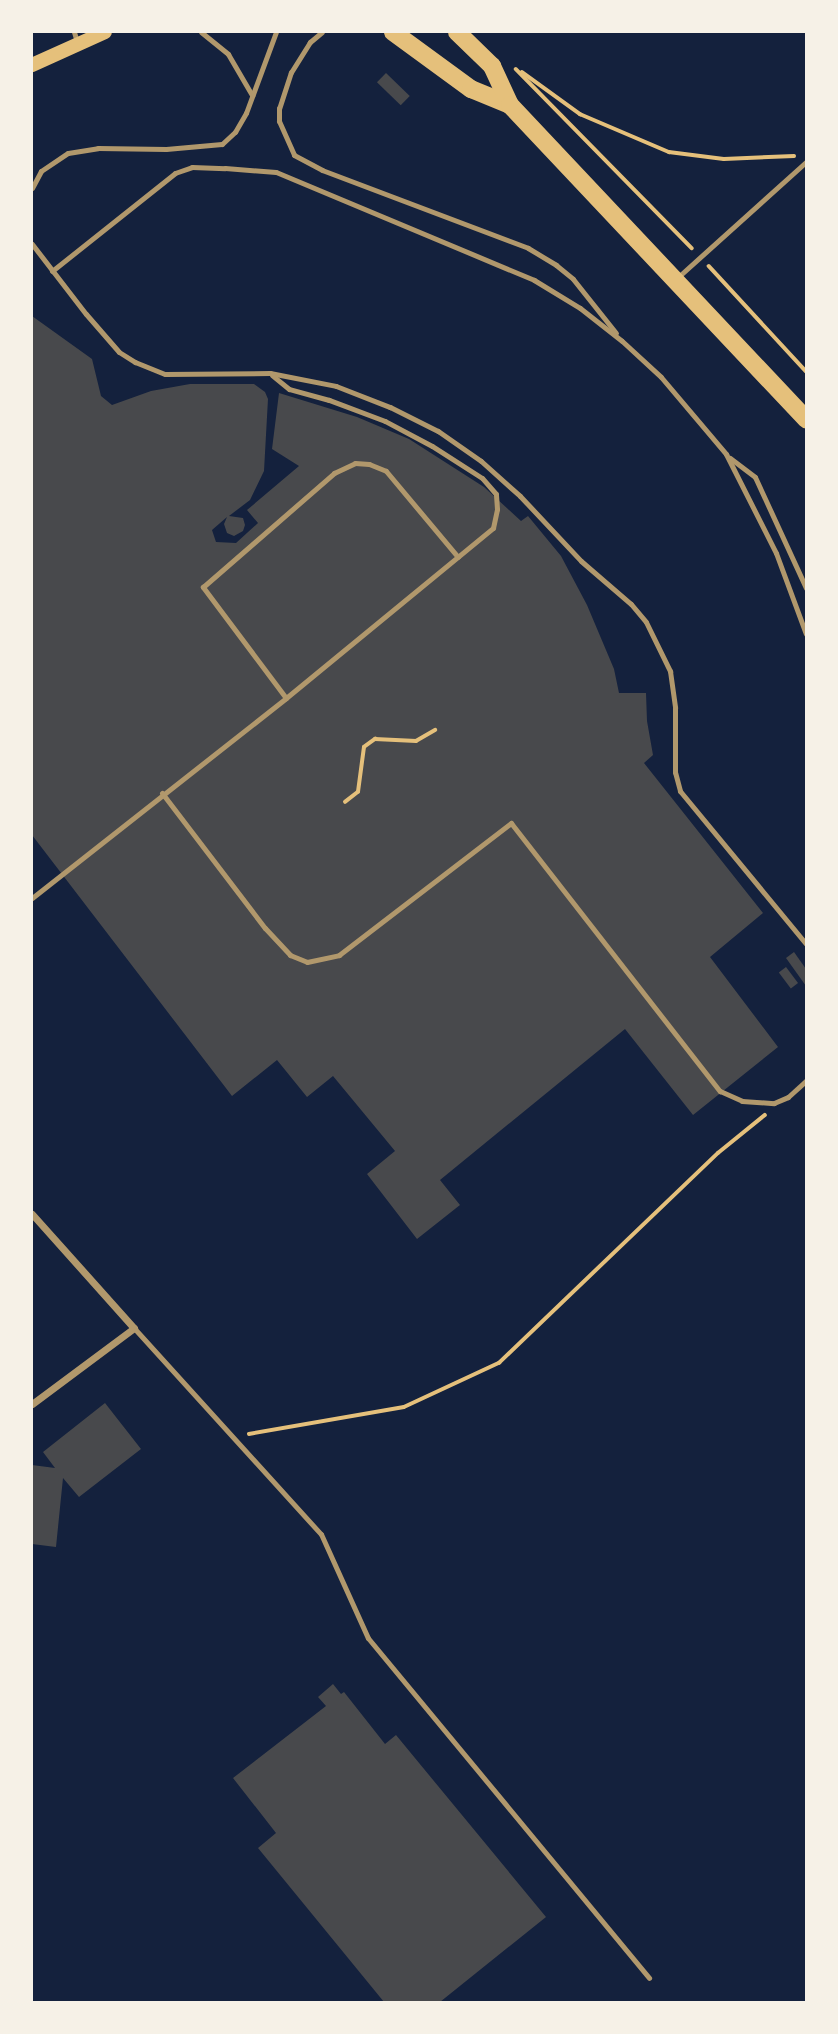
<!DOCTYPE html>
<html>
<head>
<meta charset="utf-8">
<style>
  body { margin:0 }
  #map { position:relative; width:838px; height:2034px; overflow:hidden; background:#14213d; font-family:Karla,sans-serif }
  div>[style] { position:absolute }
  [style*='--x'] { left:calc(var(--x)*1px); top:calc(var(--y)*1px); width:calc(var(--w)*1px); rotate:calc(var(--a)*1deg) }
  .building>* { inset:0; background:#48494c; transform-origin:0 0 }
  .path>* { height:3.5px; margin:-1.75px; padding:0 1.75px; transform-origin:1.75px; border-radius:1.75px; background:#e5c07b }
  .service>* { height:5px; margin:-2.5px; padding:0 2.5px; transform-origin:2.5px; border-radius:2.5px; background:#b1986c }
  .minor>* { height:7px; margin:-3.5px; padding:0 3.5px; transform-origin:3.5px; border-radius:3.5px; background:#b1986c }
  .secondary>* { height:14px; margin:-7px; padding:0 7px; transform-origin:7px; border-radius:7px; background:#e5c07b }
  .primary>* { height:18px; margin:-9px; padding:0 9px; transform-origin:9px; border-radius:9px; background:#e5c07b }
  span { translate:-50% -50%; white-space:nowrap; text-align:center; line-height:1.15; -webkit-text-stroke:6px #f6f1e7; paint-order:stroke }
  .frame { position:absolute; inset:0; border:33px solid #f6f1e7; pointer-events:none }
</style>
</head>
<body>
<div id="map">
  <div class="building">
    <div style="left:386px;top:73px;width:33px;height:13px;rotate:44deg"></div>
    <div style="clip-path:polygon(32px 316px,92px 359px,101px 396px,112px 405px,151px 391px,190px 384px,254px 384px,265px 392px,268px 399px,264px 471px,250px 500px,229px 516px,243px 518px,245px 525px,243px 531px,234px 536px,227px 533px,224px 524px,227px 517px,212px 530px,216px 542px,236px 543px,258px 523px,247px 510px,299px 466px,272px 449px,279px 393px,357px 417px,409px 439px,484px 487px,521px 521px,528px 516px,561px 556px,587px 605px,614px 669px,619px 693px,646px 693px,647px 721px,653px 755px,644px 763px,763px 913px,710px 957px,778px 1047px,693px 1115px,625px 1029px,440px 1180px,460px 1205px,417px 1239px,367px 1174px,395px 1151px,333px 1076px,307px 1097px,277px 1060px,232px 1096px,32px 835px)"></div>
    <div style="clip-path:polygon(794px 952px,806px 969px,806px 986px,786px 958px)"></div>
    <div style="left:786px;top:967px;width:20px;height:9px;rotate:53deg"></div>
    <div style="clip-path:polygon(105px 1403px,141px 1449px,79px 1497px,63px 1478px,56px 1547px,32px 1544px,32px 1465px,55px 1468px,43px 1452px)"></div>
    <div style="clip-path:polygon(333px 1684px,341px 1694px,344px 1692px,385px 1744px,396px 1735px,546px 1917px,440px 2002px,384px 2002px,258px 1848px,276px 1833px,233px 1778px,326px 1706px,318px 1697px)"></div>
  </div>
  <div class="path">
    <div style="--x:516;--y:69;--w:251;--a:45.5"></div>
    <div style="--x:522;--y:72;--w:72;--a:35.9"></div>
    <div style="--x:580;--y:114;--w:97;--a:23.1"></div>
    <div style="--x:669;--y:152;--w:55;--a:7.3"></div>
    <div style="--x:724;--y:159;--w:70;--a:-2.5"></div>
    <div style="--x:709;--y:266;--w:143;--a:47.3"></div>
    <div style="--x:345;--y:802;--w:16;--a:-38"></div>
    <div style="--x:358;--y:792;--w:45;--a:-82.4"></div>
    <div style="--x:364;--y:747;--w:14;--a:-36"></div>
    <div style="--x:375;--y:739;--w:41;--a:2.8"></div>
    <div style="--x:416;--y:741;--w:22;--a:-30"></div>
    <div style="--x:249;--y:1434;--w:157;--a:-9.9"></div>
    <div style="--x:404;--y:1407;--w:105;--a:-24.9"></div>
    <div style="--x:499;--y:1363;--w:303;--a:-43.8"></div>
    <div style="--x:718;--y:1153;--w:60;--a:-39"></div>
  </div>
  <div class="service">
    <div style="--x:74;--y:32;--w:10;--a:73"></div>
    <div style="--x:201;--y:32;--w:35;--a:39"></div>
    <div style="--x:228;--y:54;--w:48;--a:59.7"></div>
    <div style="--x:322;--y:32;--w:16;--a:140"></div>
    <div style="--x:310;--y:42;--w:36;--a:122"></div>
    <div style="--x:291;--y:72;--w:38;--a:108"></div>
    <div style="--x:279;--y:108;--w:13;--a:90"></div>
    <div style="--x:279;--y:121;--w:37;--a:66"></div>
    <div style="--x:294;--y:155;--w:32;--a:28"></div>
    <div style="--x:322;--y:170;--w:220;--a:20.7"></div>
    <div style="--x:528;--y:248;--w:33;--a:31"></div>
    <div style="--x:556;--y:265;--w:22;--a:39"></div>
    <div style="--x:573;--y:279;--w:69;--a:51.5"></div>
    <div style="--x:32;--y:188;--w:19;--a:-62"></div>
    <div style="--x:41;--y:171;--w:32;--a:-34"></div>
    <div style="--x:68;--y:153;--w:30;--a:-9"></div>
    <div style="--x:98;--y:148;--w:68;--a:0.8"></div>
    <div style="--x:166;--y:149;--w:56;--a:-5.1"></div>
    <div style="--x:222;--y:144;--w:18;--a:-43"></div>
    <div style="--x:235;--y:132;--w:22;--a:-60"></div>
    <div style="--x:246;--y:113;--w:86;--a:-69.7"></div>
    <div style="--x:32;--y:244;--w:88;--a:52.4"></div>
    <div style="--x:86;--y:314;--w:50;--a:49"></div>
    <div style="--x:119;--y:352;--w:19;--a:32"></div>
    <div style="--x:135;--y:362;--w:32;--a:22"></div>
    <div style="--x:165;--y:374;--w:105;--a:-0.5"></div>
    <div style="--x:270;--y:373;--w:67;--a:11.1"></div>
    <div style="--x:336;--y:386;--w:58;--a:21.3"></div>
    <div style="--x:390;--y:407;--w:54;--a:26.6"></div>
    <div style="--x:438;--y:431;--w:52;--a:34.9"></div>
    <div style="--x:481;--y:461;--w:52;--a:41.9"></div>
    <div style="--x:520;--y:496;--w:89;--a:46.8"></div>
    <div style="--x:581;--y:561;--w:66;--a:40.7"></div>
    <div style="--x:631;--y:604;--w:23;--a:50"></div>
    <div style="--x:646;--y:622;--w:55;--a:63.9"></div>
    <div style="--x:670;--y:671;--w:37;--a:82"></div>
    <div style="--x:675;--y:708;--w:64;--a:90"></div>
    <div style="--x:675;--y:772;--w:20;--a:75"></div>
    <div style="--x:680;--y:791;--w:198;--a:50.5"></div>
    <div style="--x:52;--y:271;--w:157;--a:-38.5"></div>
    <div style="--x:175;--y:173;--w:18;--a:-19"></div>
    <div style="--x:192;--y:167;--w:33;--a:2"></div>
    <div style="--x:225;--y:168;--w:51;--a:4.5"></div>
    <div style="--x:276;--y:172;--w:280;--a:22.7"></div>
    <div style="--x:534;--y:280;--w:54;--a:31.3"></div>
    <div style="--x:580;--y:308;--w:53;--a:38.2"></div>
    <div style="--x:622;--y:341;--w:53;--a:42.7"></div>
    <div style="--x:661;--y:377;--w:101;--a:49.8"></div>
    <div style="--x:726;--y:454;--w:111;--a:63.2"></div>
    <div style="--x:776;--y:553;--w:86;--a:69.7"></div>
    <div style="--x:677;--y:278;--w:173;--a:-42"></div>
    <div style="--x:730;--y:458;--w:31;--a:37"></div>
    <div style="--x:755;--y:477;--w:122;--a:65.3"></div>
    <div style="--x:286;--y:698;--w:139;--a:-126.8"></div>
    <div style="--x:203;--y:587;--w:174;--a:-41"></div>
    <div style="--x:334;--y:473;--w:23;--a:-25"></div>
    <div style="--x:355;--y:463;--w:14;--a:4"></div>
    <div style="--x:369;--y:464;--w:18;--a:22"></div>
    <div style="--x:386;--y:471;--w:112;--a:50.1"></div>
    <div style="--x:162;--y:793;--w:170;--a:52.7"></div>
    <div style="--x:265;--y:928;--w:37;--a:47"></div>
    <div style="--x:290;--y:955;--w:18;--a:22"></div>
    <div style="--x:307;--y:962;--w:33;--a:-12"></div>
    <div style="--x:339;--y:955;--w:217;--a:-37.5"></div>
    <div style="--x:511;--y:823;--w:340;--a:52.1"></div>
    <div style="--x:720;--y:1091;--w:24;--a:24"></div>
    <div style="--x:742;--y:1101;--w:32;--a:4"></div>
    <div style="--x:774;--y:1103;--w:15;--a:-23"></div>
    <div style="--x:788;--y:1097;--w:24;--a:-42"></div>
    <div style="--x:32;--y:898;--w:323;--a:-38.2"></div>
    <div style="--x:286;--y:698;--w:268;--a:-39.4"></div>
    <div style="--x:493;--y:528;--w:19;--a:-78"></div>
    <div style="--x:497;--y:509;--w:15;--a:-94"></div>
    <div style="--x:496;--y:494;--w:21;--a:-131"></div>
    <div style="--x:482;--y:478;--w:59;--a:-147.4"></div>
    <div style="--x:432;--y:446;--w:53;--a:-152"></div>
    <div style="--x:385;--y:421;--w:60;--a:-159.4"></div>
    <div style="--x:329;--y:400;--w:41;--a:-164.6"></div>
    <div style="--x:289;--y:389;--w:22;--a:-141"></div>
    <div style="--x:134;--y:1328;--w:278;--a:47.8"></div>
    <div style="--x:321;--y:1534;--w:114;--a:65.7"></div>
    <div style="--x:368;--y:1638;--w:441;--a:50.4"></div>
  </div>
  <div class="minor">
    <div style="--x:32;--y:1214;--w:153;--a:48.2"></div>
    <div style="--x:134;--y:1328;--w:127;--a:143.3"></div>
  </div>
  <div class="secondary">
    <div style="--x:32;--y:65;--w:80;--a:-24.3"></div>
  </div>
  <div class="primary">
    <div style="--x:393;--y:32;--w:97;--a:36.2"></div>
    <div style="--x:471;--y:89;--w:42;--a:22.3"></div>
    <div style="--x:457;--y:32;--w:49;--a:44.2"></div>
    <div style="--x:492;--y:66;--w:43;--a:65.2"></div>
    <div style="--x:510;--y:105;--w:432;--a:46.7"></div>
  </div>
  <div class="frame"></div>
</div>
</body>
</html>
